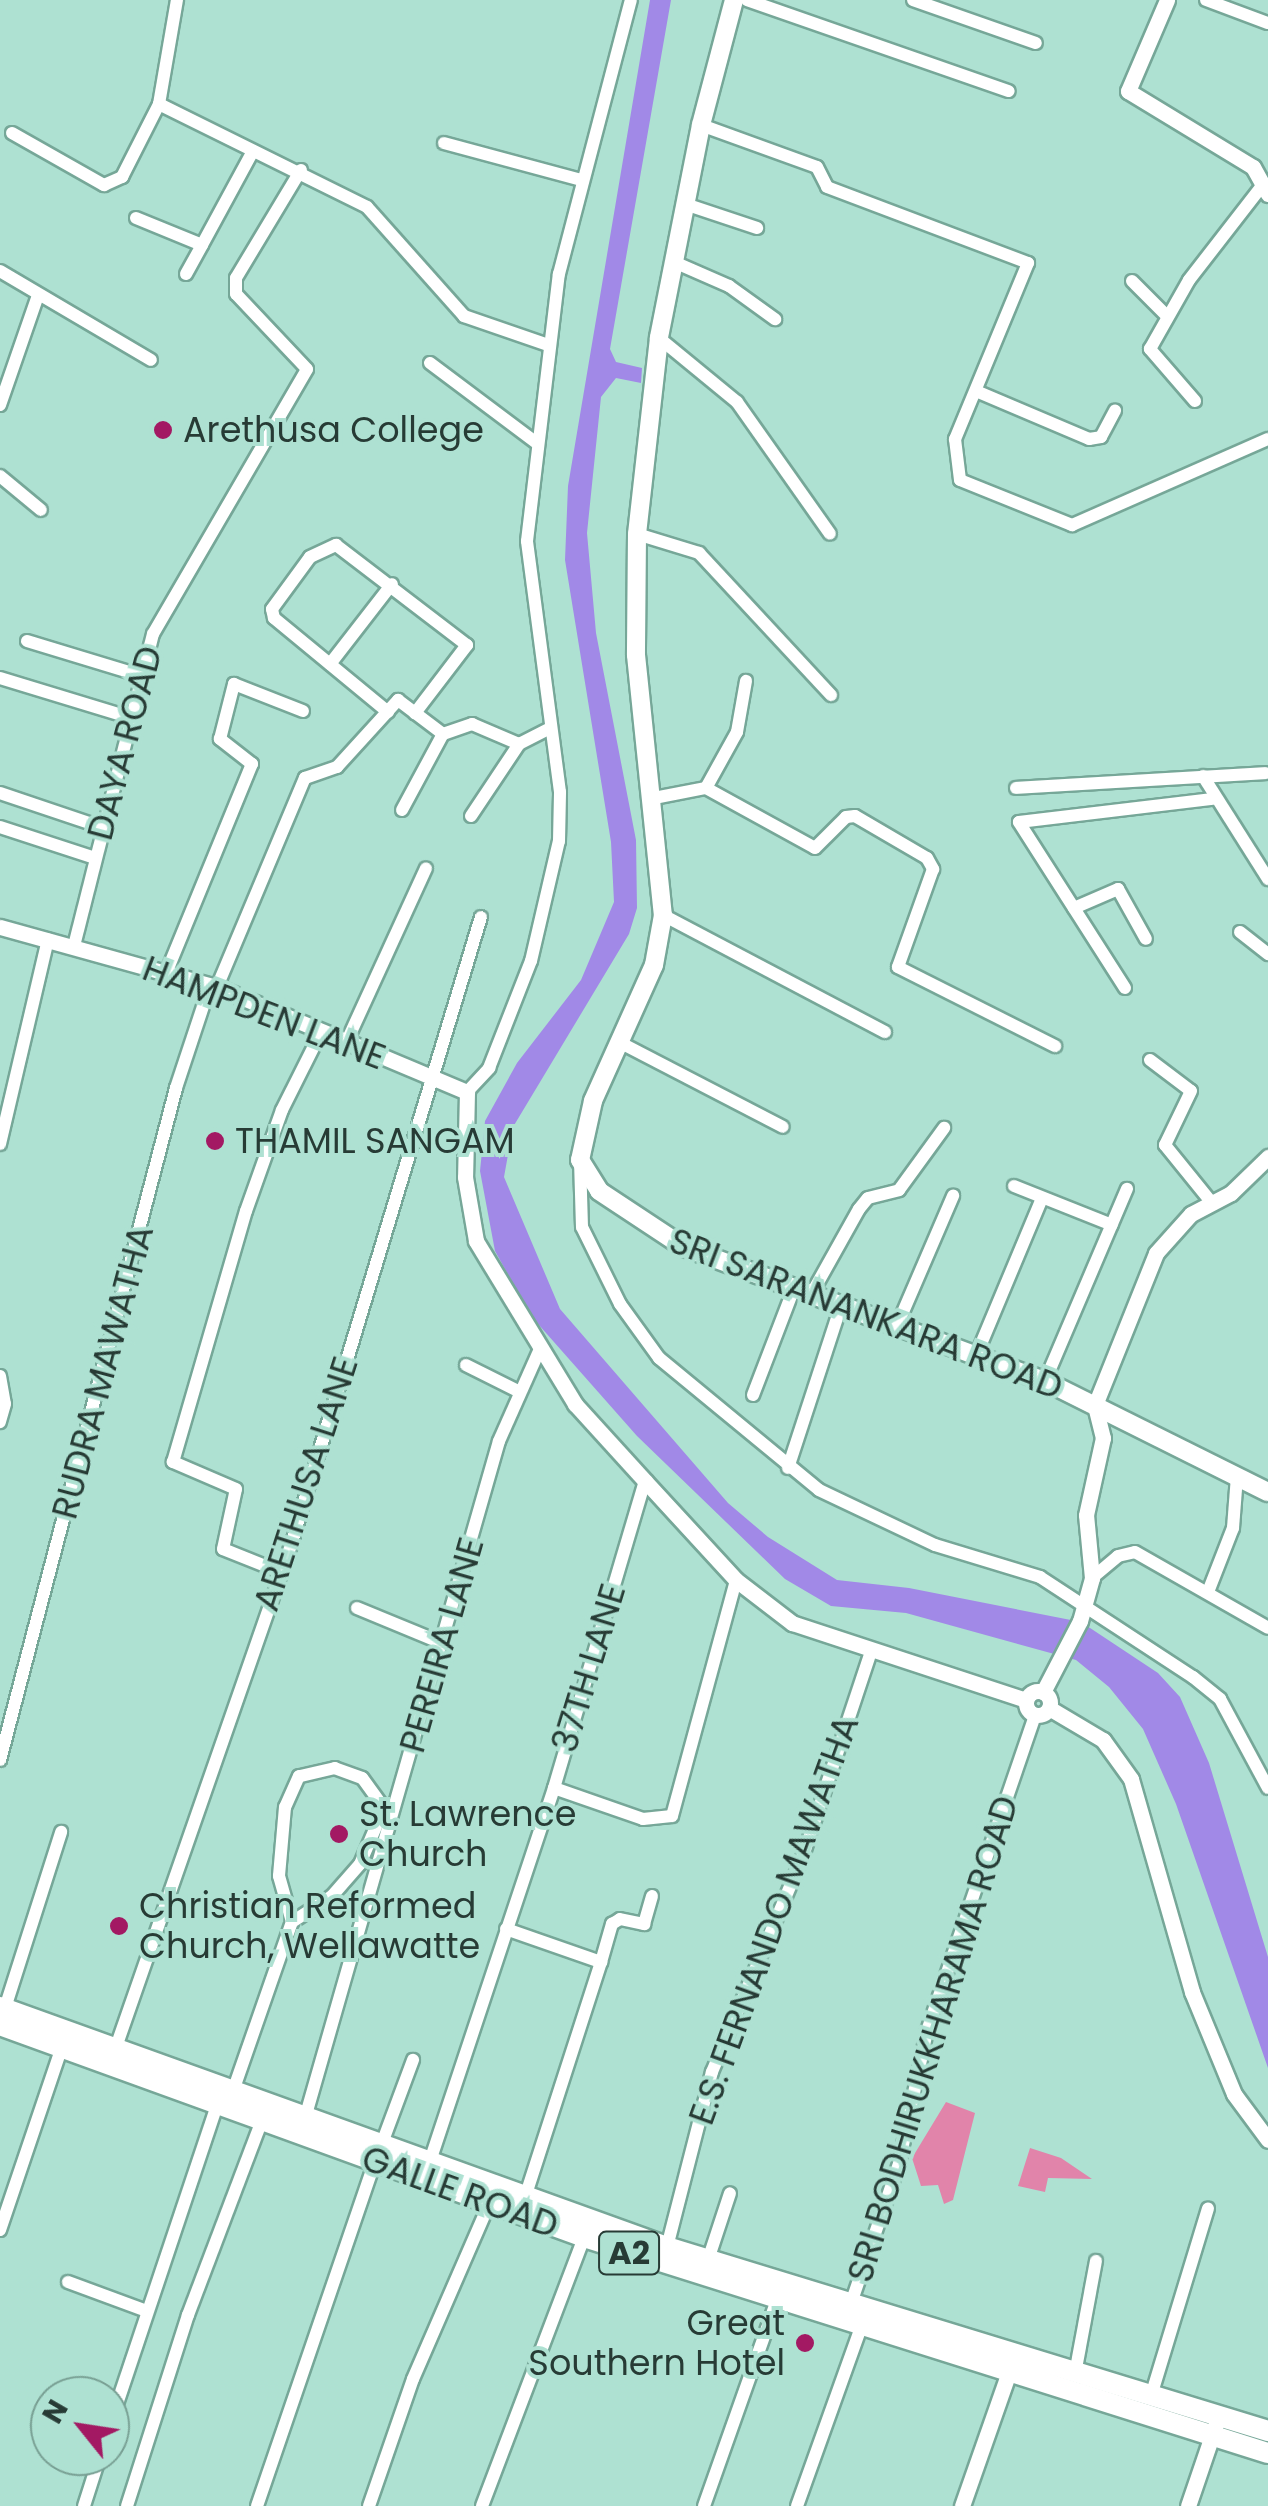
<!DOCTYPE html>
<html>
<head>
<meta charset="utf-8">
<style>
  body { margin:0 }
  #map { position:relative; width:1268px; height:2506px; overflow:hidden; background:#aee1d2; font-family:Poppins,sans-serif }
  div>[style] { position:absolute }
  [style*='--x'] { left:calc(var(--x)*1px); top:calc(var(--y)*1px); width:calc(var(--w)*1px); rotate:calc(var(--a)*1deg) }
  .green>* { inset:0; background:#e184aa }
  .water>* { inset:0; background:#a189e7 }
  .roads { filter:drop-shadow(2px 0 #76a798) drop-shadow(-2px 0 #76a798) drop-shadow(0 2px #76a798) drop-shadow(0 -2px #76a798) }
  .minor>* { height:12px; margin:-6px; padding:0 6px; transform-origin:6px; border-radius:6px; background:#fff }
  .tertiary>* { height:15px; margin:-7.5px; padding:0 7.5px; transform-origin:7.5px; border-radius:7.5px; background:#fff }
  .tertiary>.ring { margin:-7.5px; padding:0; box-sizing:content-box; background:none; border:15px solid #fff; border-radius:50% }
  .secondary>* { height:18px; margin:-9px; padding:0 9px; transform-origin:9px; border-radius:9px; background:#fff }
  .trunk>* { height:20px; margin:-10px; padding:0 10px; transform-origin:10px; border-radius:10px; background:#fff }
  .dots>* { width:28px; height:28px; translate:-50% -50%; box-sizing:border-box; border:5px solid #aee1d2; border-radius:50% }
  span { translate:-50% -50%; white-space:nowrap; text-align:center; line-height:1.15; -webkit-text-stroke:8px #aee1d2; paint-order:stroke }
  .shield-label span { padding:2px 8px; background:#aee1d2; border:2px solid; border-radius:8px; -webkit-text-stroke-width:0 }
  .shield-label { font-size:32px; color:#273b35; font-weight:700 }
  .poi-label { font-size:35px; color:#273b35 }
  .left { translate:0 -50%; text-align:left }
  .right { translate:-100% -50%; text-align:right }
  .street-label { font-size:35px; color:#273b35 }
  .north { position:absolute; left:30px; top:2376px; width:100px; height:100px; box-sizing:border-box; background:#aee1d2; border:2px solid #789f93; border-radius:50%; rotate:300deg; font-size:28px; font-weight:700; line-height:40px; text-align:center; color:#273b35 }
  .north::after { content:''; display:block; margin:auto; width:35px; height:45px; background:#a31963; clip-path:polygon(50% 0,100% 100%,50% 72%,0 100%) }
</style>
</head>
<body>
<div id="map">
  <div class="green">
    <div style="clip-path:polygon(946px 2102px,975px 2113px,953px 2200px,944px 2204px,938px 2185px,921px 2186px,912px 2158px)"></div>
    <div style="clip-path:polygon(1030px 2148px,1061px 2158px,1092px 2179px,1048px 2178px,1045px 2192px,1018px 2186px)"></div>
  </div>
  <div class="water">
    <div style="clip-path:polygon(650px 0,671px 0,610px 349px,616px 362px,642px 368px,641px 383px,616px 378px,601px 397px,587px 533px,596px 633px,636px 840px,637px 908px,629px 934px,513px 1127px,504px 1177px,560px 1309px,728px 1503px,768px 1537px,837px 1580px,909px 1588px,1081px 1622px,1158px 1673px,1180px 1697px,1209px 1763px,1268px 1957px,1268px 2068px,1176px 1804px,1143px 1729px,1109px 1687px,1076px 1660px,906px 1613px,831px 1606px,785px 1579px,637px 1436px,531px 1316px,495px 1251px,480px 1171px,485px 1121px,517px 1063px,581px 980px,614px 902px,611px 842px,565px 560px,568px 486px)"></div>
  </div>
  <div class="roads">
    <div class="minor">
      <div style="--x:747;--y:0;--w:277;--a:19.2"></div>
      <div style="--x:913;--y:0;--w:130;--a:19.3"></div>
      <div style="--x:1206;--y:0;--w:66;--a:20.4"></div>
      <div style="--x:159;--y:104;--w:232;--a:26.3"></div>
      <div style="--x:367;--y:207;--w:146;--a:48.3"></div>
      <div style="--x:464;--y:316;--w:89;--a:19"></div>
      <div style="--x:701;--y:125;--w:123;--a:19.9"></div>
      <div style="--x:817;--y:167;--w:22;--a:63"></div>
      <div style="--x:827;--y:187;--w:215;--a:20.7"></div>
      <div style="--x:1028;--y:263;--w:191;--a:112.5"></div>
      <div style="--x:955;--y:439;--w:41;--a:83"></div>
      <div style="--x:960;--y:480;--w:121;--a:21.9"></div>
      <div style="--x:1072;--y:525;--w:214;--a:-23.7"></div>
      <div style="--x:12;--y:133;--w:106;--a:29.5"></div>
      <div style="--x:104;--y:185;--w:20;--a:-24"></div>
      <div style="--x:122;--y:177;--w:82;--a:-63.1"></div>
      <div style="--x:159;--y:104;--w:106;--a:-80.2"></div>
      <div style="--x:444;--y:143;--w:142;--a:15.1"></div>
      <div style="--x:685;--y:204;--w:76;--a:18.4"></div>
      <div style="--x:136;--y:218;--w:71;--a:22.2"></div>
      <div style="--x:202;--y:245;--w:107;--a:-61.5"></div>
      <div style="--x:674;--y:262;--w:60;--a:23.6"></div>
      <div style="--x:729;--y:286;--w:57;--a:35.7"></div>
      <div style="--x:0;--y:271;--w:175;--a:30.5"></div>
      <div style="--x:186;--y:274;--w:33;--a:-61"></div>
      <div style="--x:1132;--y:281;--w:48;--a:45"></div>
      <div style="--x:659;--y:338;--w:101;--a:39.4"></div>
      <div style="--x:737;--y:402;--w:161;--a:54.8"></div>
      <div style="--x:430;--y:363;--w:135;--a:36.9"></div>
      <div style="--x:976;--y:391;--w:123;--a:23"></div>
      <div style="--x:1089;--y:439;--w:12;--a:-9"></div>
      <div style="--x:1101;--y:437;--w:30;--a:-62"></div>
      <div style="--x:1195;--y:401;--w:69;--a:-130.9"></div>
      <div style="--x:1150;--y:349;--w:79;--a:-60.5"></div>
      <div style="--x:1189;--y:280;--w:119;--a:-52.2"></div>
      <div style="--x:0;--y:405;--w:113;--a:-70.9"></div>
      <div style="--x:0;--y:476;--w:53;--a:39.7"></div>
      <div style="--x:637;--y:534;--w:65;--a:17"></div>
      <div style="--x:699;--y:553;--w:194;--a:47.1"></div>
      <div style="--x:27;--y:641;--w:117;--a:16.9"></div>
      <div style="--x:330;--y:664;--w:101;--a:-52.2"></div>
      <div style="--x:0;--y:678;--w:134;--a:16.9"></div>
      <div style="--x:388;--y:712;--w:148;--a:-140.5"></div>
      <div style="--x:274;--y:618;--w:9;--a:-103"></div>
      <div style="--x:272;--y:609;--w:64;--a:-53.8"></div>
      <div style="--x:310;--y:557;--w:29;--a:-25"></div>
      <div style="--x:336;--y:545;--w:165;--a:37.4"></div>
      <div style="--x:467;--y:645;--w:86;--a:127.4"></div>
      <div style="--x:1203;--y:776;--w:122;--a:57.7"></div>
      <div style="--x:706;--y:788;--w:64;--a:-61"></div>
      <div style="--x:737;--y:732;--w:52;--a:-80"></div>
      <div style="--x:1016;--y:788;--w:250;--a:-3.4"></div>
      <div style="--x:0;--y:793;--w:107;--a:18.6"></div>
      <div style="--x:654;--y:798;--w:53;--a:-10.9"></div>
      <div style="--x:706;--y:788;--w:124;--a:28.8"></div>
      <div style="--x:815;--y:848;--w:44;--a:-45"></div>
      <div style="--x:846;--y:817;--w:9;--a:-6"></div>
      <div style="--x:855;--y:816;--w:83;--a:30.3"></div>
      <div style="--x:927;--y:858;--w:13;--a:61"></div>
      <div style="--x:933;--y:869;--w:104;--a:109.7"></div>
      <div style="--x:898;--y:967;--w:176;--a:26.7"></div>
      <div style="--x:402;--y:810;--w:86;--a:-61.7"></div>
      <div style="--x:471;--y:816;--w:87;--a:-56.3"></div>
      <div style="--x:0;--y:827;--w:100;--a:18.1"></div>
      <div style="--x:1074;--y:908;--w:48;--a:-23.4"></div>
      <div style="--x:1118;--y:889;--w:57;--a:60.8"></div>
      <div style="--x:663;--y:915;--w:251;--a:27.8"></div>
      <div style="--x:1240;--y:932;--w:36;--a:38"></div>
      <div style="--x:74;--y:946;--w:322;--a:-75.8"></div>
      <div style="--x:153;--y:634;--w:306;--a:-59.8"></div>
      <div style="--x:307;--y:369;--w:103;--a:-133.4"></div>
      <div style="--x:236;--y:294;--w:16;--a:-90"></div>
      <div style="--x:236;--y:278;--w:126;--a:-59"></div>
      <div style="--x:167;--y:971;--w:224;--a:-67.7"></div>
      <div style="--x:252;--y:764;--w:41;--a:-142"></div>
      <div style="--x:220;--y:739;--w:57;--a:-75.7"></div>
      <div style="--x:234;--y:684;--w:74;--a:21.4"></div>
      <div style="--x:217;--y:987;--w:227;--a:-67.2"></div>
      <div style="--x:305;--y:778;--w:34;--a:-19"></div>
      <div style="--x:337;--y:767;--w:91;--a:-47.7"></div>
      <div style="--x:398;--y:700;--w:56;--a:37.1"></div>
      <div style="--x:443;--y:734;--w:31;--a:-19"></div>
      <div style="--x:472;--y:724;--w:51;--a:23.1"></div>
      <div style="--x:519;--y:744;--w:33;--a:-27"></div>
      <div style="--x:1125;--y:988;--w:197;--a:-122.6"></div>
      <div style="--x:1019;--y:822;--w:195;--a:-6.8"></div>
      <div style="--x:346;--y:1043;--w:192;--a:-65.4"></div>
      <div style="--x:621;--y:1043;--w:182;--a:27.4"></div>
      <div style="--x:1150;--y:1060;--w:51;--a:37.1"></div>
      <div style="--x:1191;--y:1091;--w:60;--a:115.7"></div>
      <div style="--x:1165;--y:1145;--w:75;--a:51"></div>
      <div style="--x:467;--y:1092;--w:33;--a:-47"></div>
      <div style="--x:489;--y:1068;--w:115;--a:-68.6"></div>
      <div style="--x:531;--y:961;--w:123;--a:-76.9"></div>
      <div style="--x:559;--y:841;--w:49;--a:-88.8"></div>
      <div style="--x:560;--y:792;--w:253;--a:-97.5"></div>
      <div style="--x:527;--y:541;--w:269;--a:-83.2"></div>
      <div style="--x:559;--y:274;--w:283;--a:-75.3"></div>
      <div style="--x:0;--y:1144;--w:210;--a:-76.8"></div>
      <div style="--x:580;--y:1160;--w:67;--a:88.3"></div>
      <div style="--x:582;--y:1227;--w:86;--a:63.7"></div>
      <div style="--x:620;--y:1304;--w:67;--a:54.2"></div>
      <div style="--x:659;--y:1358;--w:207;--a:39.5"></div>
      <div style="--x:819;--y:1490;--w:128;--a:25.4"></div>
      <div style="--x:935;--y:1545;--w:110;--a:16.9"></div>
      <div style="--x:1040;--y:1577;--w:183;--a:33.2"></div>
      <div style="--x:1193;--y:1677;--w:35;--a:39"></div>
      <div style="--x:1220;--y:1699;--w:101;--a:61.7"></div>
      <div style="--x:1014;--y:1186;--w:105;--a:21.7"></div>
      <div style="--x:812;--y:1293;--w:96;--a:-60.8"></div>
      <div style="--x:859;--y:1209;--w:14;--a:-51"></div>
      <div style="--x:868;--y:1198;--w:32;--a:-14"></div>
      <div style="--x:899;--y:1190;--w:77;--a:-54"></div>
      <div style="--x:897;--y:1326;--w:142;--a:-66.7"></div>
      <div style="--x:976;--y:1356;--w:171;--a:-67.3"></div>
      <div style="--x:466;--y:1365;--w:58;--a:26.6"></div>
      <div style="--x:0;--y:1376;--w:28;--a:80"></div>
      <div style="--x:5;--y:1404;--w:19;--a:106"></div>
      <div style="--x:1045;--y:1381;--w:209;--a:-66.9"></div>
      <div style="--x:753;--y:1395;--w:115;--a:-69"></div>
      <div style="--x:788;--y:1468;--w:170;--a:-71.9"></div>
      <div style="--x:278;--y:1571;--w:59;--a:-158.2"></div>
      <div style="--x:223;--y:1549;--w:61;--a:-77.8"></div>
      <div style="--x:236;--y:1489;--w:69;--a:-156.8"></div>
      <div style="--x:173;--y:1462;--w:261;--a:-73.8"></div>
      <div style="--x:246;--y:1211;--w:107;--a:-70.4"></div>
      <div style="--x:282;--y:1110;--w:87;--a:-63.4"></div>
      <div style="--x:1092;--y:1578;--w:34;--a:-40"></div>
      <div style="--x:1118;--y:1556;--w:17;--a:-13"></div>
      <div style="--x:1135;--y:1552;--w:153;--a:29.7"></div>
      <div style="--x:1208;--y:1592;--w:69;--a:-68.7"></div>
      <div style="--x:1233;--y:1528;--w:52;--a:-85.6"></div>
      <div style="--x:357;--y:1608;--w:92;--a:22.4"></div>
      <div style="--x:0;--y:1760;--w:695;--a:-75.32"></div>
      <div style="--x:176;--y:1088;--w:108;--a:-71.7"></div>
      <div style="--x:554;--y:1788;--w:94;--a:19.2"></div>
      <div style="--x:643;--y:1819;--w:29;--a:-6"></div>
      <div style="--x:672;--y:1816;--w:245;--a:-74.8"></div>
      <div style="--x:506;--y:1929;--w:101;--a:19.2"></div>
      <div style="--x:601;--y:1962;--w:247;--a:107.9"></div>
      <div style="--x:601;--y:1962;--w:40;--a:-74"></div>
      <div style="--x:612;--y:1924;--w:9;--a:-32"></div>
      <div style="--x:620;--y:1919;--w:25;--a:12"></div>
      <div style="--x:644;--y:1924;--w:29;--a:-74"></div>
      <div style="--x:5;--y:2008;--w:185;--a:-72.3"></div>
      <div style="--x:116;--y:2047;--w:532;--a:-70.78"></div>
      <div style="--x:291;--y:1545;--w:656;--a:-73.17"></div>
      <div style="--x:233;--y:2091;--w:179;--a:-70.8"></div>
      <div style="--x:292;--y:1922;--w:48;--a:-33"></div>
      <div style="--x:332;--y:1896;--w:43;--a:-48.8"></div>
      <div style="--x:360;--y:1864;--w:61;--a:-66.8"></div>
      <div style="--x:384;--y:1808;--w:37;--a:-126"></div>
      <div style="--x:362;--y:1778;--w:29;--a:-160"></div>
      <div style="--x:335;--y:1768;--w:37;--a:167"></div>
      <div style="--x:299;--y:1776;--w:34;--a:114"></div>
      <div style="--x:285;--y:1807;--w:69;--a:95"></div>
      <div style="--x:279;--y:1876;--w:48;--a:74.2"></div>
      <div style="--x:305;--y:2118;--w:704;--a:-74.01"></div>
      <div style="--x:499;--y:1441;--w:101;--a:-66"></div>
      <div style="--x:381;--y:2146;--w:92;--a:-69.6"></div>
      <div style="--x:429;--y:2164;--w:396;--a:-71.6"></div>
      <div style="--x:554;--y:1788;--w:320;--a:-73.5"></div>
      <div style="--x:0;--y:2230;--w:193;--a:-71.3"></div>
      <div style="--x:667;--y:2247;--w:181;--a:-75.6"></div>
      <div style="--x:712;--y:2072;--w:238;--a:-67.2"></div>
      <div style="--x:804;--y:1853;--w:212;--a:-71.6"></div>
      <div style="--x:709;--y:2257;--w:67;--a:-71.8"></div>
      <div style="--x:68;--y:2282;--w:84;--a:20.2"></div>
      <div style="--x:850;--y:2306;--w:150;--a:-71"></div>
      <div style="--x:899;--y:2164;--w:136;--a:-78.1"></div>
      <div style="--x:927;--y:2031;--w:334;--a:-71.1"></div>
      <div style="--x:1075;--y:2374;--w:115;--a:-79.5"></div>
      <div style="--x:1151;--y:2396;--w:196;--a:-73.1"></div>
      <div style="--x:110;--y:2425;--w:340;--a:-71.5"></div>
      <div style="--x:84;--y:2506;--w:52;--a:-72.3"></div>
      <div style="--x:127;--y:2506;--w:201;--a:-72.3"></div>
      <div style="--x:188;--y:2315;--w:211;--a:-69.2"></div>
      <div style="--x:257;--y:2506;--w:365;--a:-71.1"></div>
      <div style="--x:369;--y:2506;--w:134;--a:-70.9"></div>
      <div style="--x:413;--y:2379;--w:191;--a:-66.5"></div>
      <div style="--x:482;--y:2506;--w:288;--a:-69.2"></div>
      <div style="--x:704;--y:2506;--w:219;--a:-70.5"></div>
      <div style="--x:797;--y:2506;--w:190;--a:-70.3"></div>
    </div>
    <div class="tertiary">
      <div style="--x:1167;--y:0;--w:99;--a:113.2"></div>
      <div style="--x:1128;--y:91;--w:146;--a:31.3"></div>
      <div style="--x:1253;--y:167;--w:31;--a:61"></div>
      <div style="--x:0;--y:927;--w:225;--a:15.5"></div>
      <div style="--x:217;--y:987;--w:271;--a:22.8"></div>
      <div style="--x:467;--y:1092;--w:85;--a:91.3"></div>
      <div style="--x:465;--y:1177;--w:65;--a:80.2"></div>
      <div style="--x:476;--y:1241;--w:191;--a:58.7"></div>
      <div style="--x:575;--y:1404;--w:104;--a:47.7"></div>
      <div style="--x:645;--y:1481;--w:134;--a:47.4"></div>
      <div style="--x:736;--y:1580;--w:71;--a:37.5"></div>
      <div style="--x:792;--y:1623;--w:246;--a:18.2"></div>
      <div class="ring" style="left:1026px;top:1691px;width:9px;height:9px"></div>
      <div style="--x:1043;--y:1692;--w:80;--a:-62.5"></div>
      <div style="--x:1080;--y:1621;--w:45;--a:-74.4"></div>
      <div style="--x:1092;--y:1578;--w:63;--a:-95.4"></div>
      <div style="--x:1086;--y:1515;--w:79;--a:-77.6"></div>
      <div style="--x:1103;--y:1438;--w:34;--a:-104"></div>
      <div style="--x:1095;--y:1405;--w:164;--a:-68.1"></div>
      <div style="--x:1156;--y:1253;--w:52;--a:-48.1"></div>
      <div style="--x:1191;--y:1214;--w:45;--a:-27.7"></div>
      <div style="--x:1231;--y:1193;--w:52;--a:-44.2"></div>
      <div style="--x:1049;--y:1708;--w:63;--a:30.7"></div>
      <div style="--x:1103;--y:1740;--w:48;--a:54.3"></div>
      <div style="--x:1131;--y:1779;--w:222;--a:74"></div>
      <div style="--x:1192;--y:1992;--w:110;--a:67.6"></div>
      <div style="--x:1234;--y:2094;--w:57;--a:53.5"></div>
      <div style="--x:962;--y:2506;--w:151;--a:-70.7"></div>
      <div style="--x:1188;--y:2506;--w:93;--a:-71.2"></div>
    </div>
    <div class="secondary">
      <div style="--x:734;--y:0;--w:129;--a:104.8"></div>
      <div style="--x:701;--y:125;--w:217;--a:101.2"></div>
      <div style="--x:659;--y:338;--w:197;--a:96.4"></div>
      <div style="--x:637;--y:534;--w:121;--a:90.5"></div>
      <div style="--x:636;--y:655;--w:261;--a:84.1"></div>
      <div style="--x:663;--y:915;--w:51;--a:100.2"></div>
      <div style="--x:654;--y:965;--w:149;--a:114.2"></div>
      <div style="--x:593;--y:1101;--w:60;--a:102.4"></div>
      <div style="--x:580;--y:1160;--w:36;--a:58"></div>
      <div style="--x:599;--y:1191;--w:102;--a:33.4"></div>
      <div style="--x:684;--y:1247;--w:385;--a:20.4"></div>
      <div style="--x:1045;--y:1381;--w:249;--a:26.5"></div>
    </div>
    <div class="trunk">
      <div style="--x:0;--y:2007;--w:709;--a:19.79"></div>
      <div style="--x:667;--y:2247;--w:629;--a:17.02"></div>
      <div style="--x:0;--y:2025;--w:621;--a:19.95"></div>
      <div style="--x:584;--y:2237;--w:717;--a:17.53"></div>
    </div>
  </div>
  <div class="dots">
    <div style="left:163px;top:430px;background:#a31963"></div>
    <div style="left:215px;top:1141px;background:#a31963"></div>
    <div style="left:339px;top:1834px;background:#a31963"></div>
    <div style="left:119px;top:1926px;background:#a31963"></div>
    <div style="left:805px;top:2343px;background:#a31963"></div>
  </div>
  <div class="shield-label">
    <span style="left:629px;top:2253px">A2</span>
  </div>
  <div class="poi-label">
    <span class="left" style="left:183px;top:430px">Arethusa College</span>
    <span class="left" style="left:235px;top:1141px">THAMIL SANGAM</span>
    <span class="left" style="left:359px;top:1834px">St. Lawrence<br>Church</span>
    <span class="left" style="left:139px;top:1926px">Christian Reformed<br>Church, Wellawatte</span>
    <span class="right" style="left:785px;top:2343px">Great<br>Southern Hotel</span>
  </div>
  <div class="street-label">
    <span style="left:125px;top:743px;rotate:-75deg">DAYA ROAD</span>
    <span style="left:264px;top:1013px;rotate:21deg">HAMPDEN LANE</span>
    <span style="left:866px;top:1314px;rotate:21deg">SRI SARANANKARA ROAD</span>
    <span style="left:103px;top:1372px;rotate:-75deg">RUDRA MAWATHA</span>
    <span style="left:306px;top:1484px;rotate:-72deg">ARETHUSA LANE</span>
    <span style="left:442px;top:1645px;rotate:-74deg">PEREIRA LANE</span>
    <span style="left:589px;top:1668px;rotate:-73deg">37TH LANE</span>
    <span style="left:774px;top:1920px;rotate:-70deg">E.S. FERNANDO MAWATHA</span>
    <span style="left:933px;top:2039px;rotate:-73deg">SRI BODHIRUKKHARAMA ROAD</span>
    <span style="left:460px;top:2192px;rotate:20deg">GALLE ROAD</span>
  </div>
  <div class="north">N</div>
</div>
</body>
</html>
